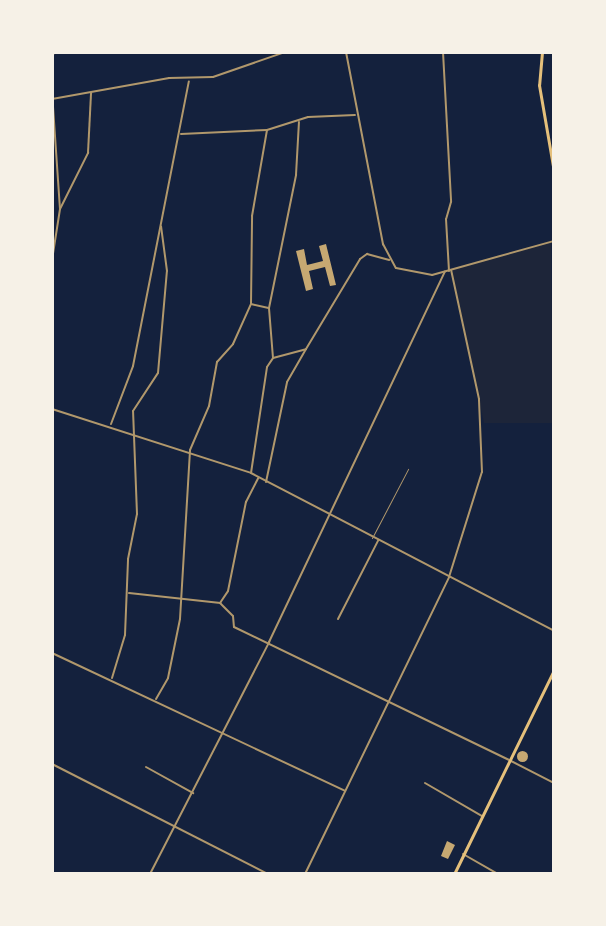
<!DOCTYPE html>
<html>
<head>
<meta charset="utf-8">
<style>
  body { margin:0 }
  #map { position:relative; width:606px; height:926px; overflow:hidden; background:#14213d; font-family:Commissioner,sans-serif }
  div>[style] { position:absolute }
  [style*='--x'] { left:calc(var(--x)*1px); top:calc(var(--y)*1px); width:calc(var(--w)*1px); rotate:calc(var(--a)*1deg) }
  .green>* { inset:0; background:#1d2539 }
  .building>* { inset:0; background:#c6a872 }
  .round { border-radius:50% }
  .service>* { height:1px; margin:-0.5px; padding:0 0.5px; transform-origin:0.5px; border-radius:0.5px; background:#b1986c }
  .minor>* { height:2px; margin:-1px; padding:0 1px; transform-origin:1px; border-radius:1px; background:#b1986c }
  .tertiary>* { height:2px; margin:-1px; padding:0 1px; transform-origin:1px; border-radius:1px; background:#b1986c }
  .secondary>* { height:3px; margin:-1.5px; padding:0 1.5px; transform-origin:1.5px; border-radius:1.5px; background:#e5c07b }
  span { translate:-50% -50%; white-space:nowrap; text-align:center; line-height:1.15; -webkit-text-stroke:4.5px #f6f1e7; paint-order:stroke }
  .frame { position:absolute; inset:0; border:54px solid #f6f1e7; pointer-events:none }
</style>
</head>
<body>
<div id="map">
  <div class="green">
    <div style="clip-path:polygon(551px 242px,553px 423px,484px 423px,452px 270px)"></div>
  </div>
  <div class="building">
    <div style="clip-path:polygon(326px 244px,336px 285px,330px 286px,325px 267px,309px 271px,313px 289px,306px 291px,296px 251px,304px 249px,307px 265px,323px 261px,319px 246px)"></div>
    <div class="round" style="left:516.5px;top:750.5px;width:11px;height:11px"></div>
    <div style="clip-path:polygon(447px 841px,455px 845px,448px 859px,441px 856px)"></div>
  </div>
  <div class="service">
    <div style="--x:372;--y:538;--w:78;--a:-62.4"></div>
  </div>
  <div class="minor">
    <div style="--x:346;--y:52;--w:196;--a:79.1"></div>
    <div style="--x:383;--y:244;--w:27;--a:62"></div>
    <div style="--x:396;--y:268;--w:37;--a:11"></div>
    <div style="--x:432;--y:275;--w:127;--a:-15.6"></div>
    <div style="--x:443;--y:52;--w:150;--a:86.9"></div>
    <div style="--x:451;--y:202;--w:18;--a:106"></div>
    <div style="--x:446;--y:219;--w:52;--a:86.7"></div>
    <div style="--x:52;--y:54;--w:6;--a:-18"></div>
    <div style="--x:52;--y:92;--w:117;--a:86.1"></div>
    <div style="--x:60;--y:209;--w:52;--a:98.9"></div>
    <div style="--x:52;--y:99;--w:119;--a:-10.2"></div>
    <div style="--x:169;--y:78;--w:44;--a:-1.3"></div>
    <div style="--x:213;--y:77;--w:76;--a:-19.1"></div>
    <div style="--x:181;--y:134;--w:86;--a:-2.7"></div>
    <div style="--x:267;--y:130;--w:43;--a:-17.6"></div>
    <div style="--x:308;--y:117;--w:47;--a:-2.4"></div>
    <div style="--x:60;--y:209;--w:63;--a:-63.4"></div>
    <div style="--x:88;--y:153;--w:60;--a:-87.1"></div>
    <div style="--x:251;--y:304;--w:18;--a:13"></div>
    <div style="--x:273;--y:358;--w:50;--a:-94.6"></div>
    <div style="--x:269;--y:308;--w:136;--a:-78.5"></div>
    <div style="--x:296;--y:175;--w:53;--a:-86.8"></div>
    <div style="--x:52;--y:409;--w:209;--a:17.8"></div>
    <div style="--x:251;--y:473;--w:342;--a:27.5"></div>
    <div style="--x:111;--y:424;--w:62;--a:-69.2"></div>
    <div style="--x:133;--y:366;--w:290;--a:-78.9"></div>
    <div style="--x:251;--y:473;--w:107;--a:-81.4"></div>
    <div style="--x:267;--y:367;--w:11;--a:-56"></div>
    <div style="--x:273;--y:358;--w:34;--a:-15"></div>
    <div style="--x:306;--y:349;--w:105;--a:-59"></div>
    <div style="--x:360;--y:259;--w:9;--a:-36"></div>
    <div style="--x:367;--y:254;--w:23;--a:15"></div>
    <div style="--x:266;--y:482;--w:102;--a:-78.1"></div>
    <div style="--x:287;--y:382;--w:38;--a:-60"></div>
    <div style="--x:129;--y:593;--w:92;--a:6.3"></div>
    <div style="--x:220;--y:603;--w:18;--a:45"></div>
    <div style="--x:233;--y:616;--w:11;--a:85"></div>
    <div style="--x:234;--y:627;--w:305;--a:25.8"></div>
    <div style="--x:220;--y:603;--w:14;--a:-56"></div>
    <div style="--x:228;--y:591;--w:91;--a:-78.6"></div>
    <div style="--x:246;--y:502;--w:27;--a:-63"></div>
    <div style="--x:338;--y:619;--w:88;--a:-62.9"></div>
    <div style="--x:52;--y:653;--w:324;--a:25.2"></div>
    <div style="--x:112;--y:678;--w:45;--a:-73.2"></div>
    <div style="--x:125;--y:635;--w:76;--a:-87.7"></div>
    <div style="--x:128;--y:559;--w:46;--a:-78.7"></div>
    <div style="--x:137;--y:514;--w:103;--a:-92.2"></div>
    <div style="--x:133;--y:411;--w:45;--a:-56.7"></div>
    <div style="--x:158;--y:373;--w:102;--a:-85"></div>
    <div style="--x:167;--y:271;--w:45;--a:-97.6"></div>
    <div style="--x:156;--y:699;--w:24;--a:-60"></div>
    <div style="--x:168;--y:678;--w:60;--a:-78.5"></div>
    <div style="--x:180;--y:619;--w:169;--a:-86.6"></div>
    <div style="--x:190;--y:450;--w:48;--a:-66.6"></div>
    <div style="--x:209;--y:406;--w:45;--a:-79.7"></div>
    <div style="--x:217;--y:362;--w:24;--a:-48"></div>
    <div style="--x:233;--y:344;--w:44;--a:-65.8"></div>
    <div style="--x:251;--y:304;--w:88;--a:-89.3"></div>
    <div style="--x:252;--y:216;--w:87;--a:-80.1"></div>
    <div style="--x:52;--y:764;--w:242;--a:27"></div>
    <div style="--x:146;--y:767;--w:54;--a:29"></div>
    <div style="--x:425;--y:783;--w:66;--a:30.1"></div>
    <div style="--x:463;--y:854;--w:40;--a:29.7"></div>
    <div style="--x:150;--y:874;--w:261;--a:-62.8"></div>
    <div style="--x:269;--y:642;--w:410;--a:-64.6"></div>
    <div style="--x:305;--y:874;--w:330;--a:-64.1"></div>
    <div style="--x:449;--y:577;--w:110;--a:-72.6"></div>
    <div style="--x:482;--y:472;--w:73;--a:-92.4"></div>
    <div style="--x:479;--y:399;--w:132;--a:-102.2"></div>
  </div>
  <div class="tertiary">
    <div style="--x:511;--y:761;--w:48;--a:27.1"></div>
  </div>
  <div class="secondary">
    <div style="--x:542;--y:52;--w:33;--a:95"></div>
    <div style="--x:539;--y:85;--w:88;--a:80.2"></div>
    <div style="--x:454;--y:874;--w:227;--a:-63.9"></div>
  </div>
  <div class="frame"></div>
</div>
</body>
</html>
